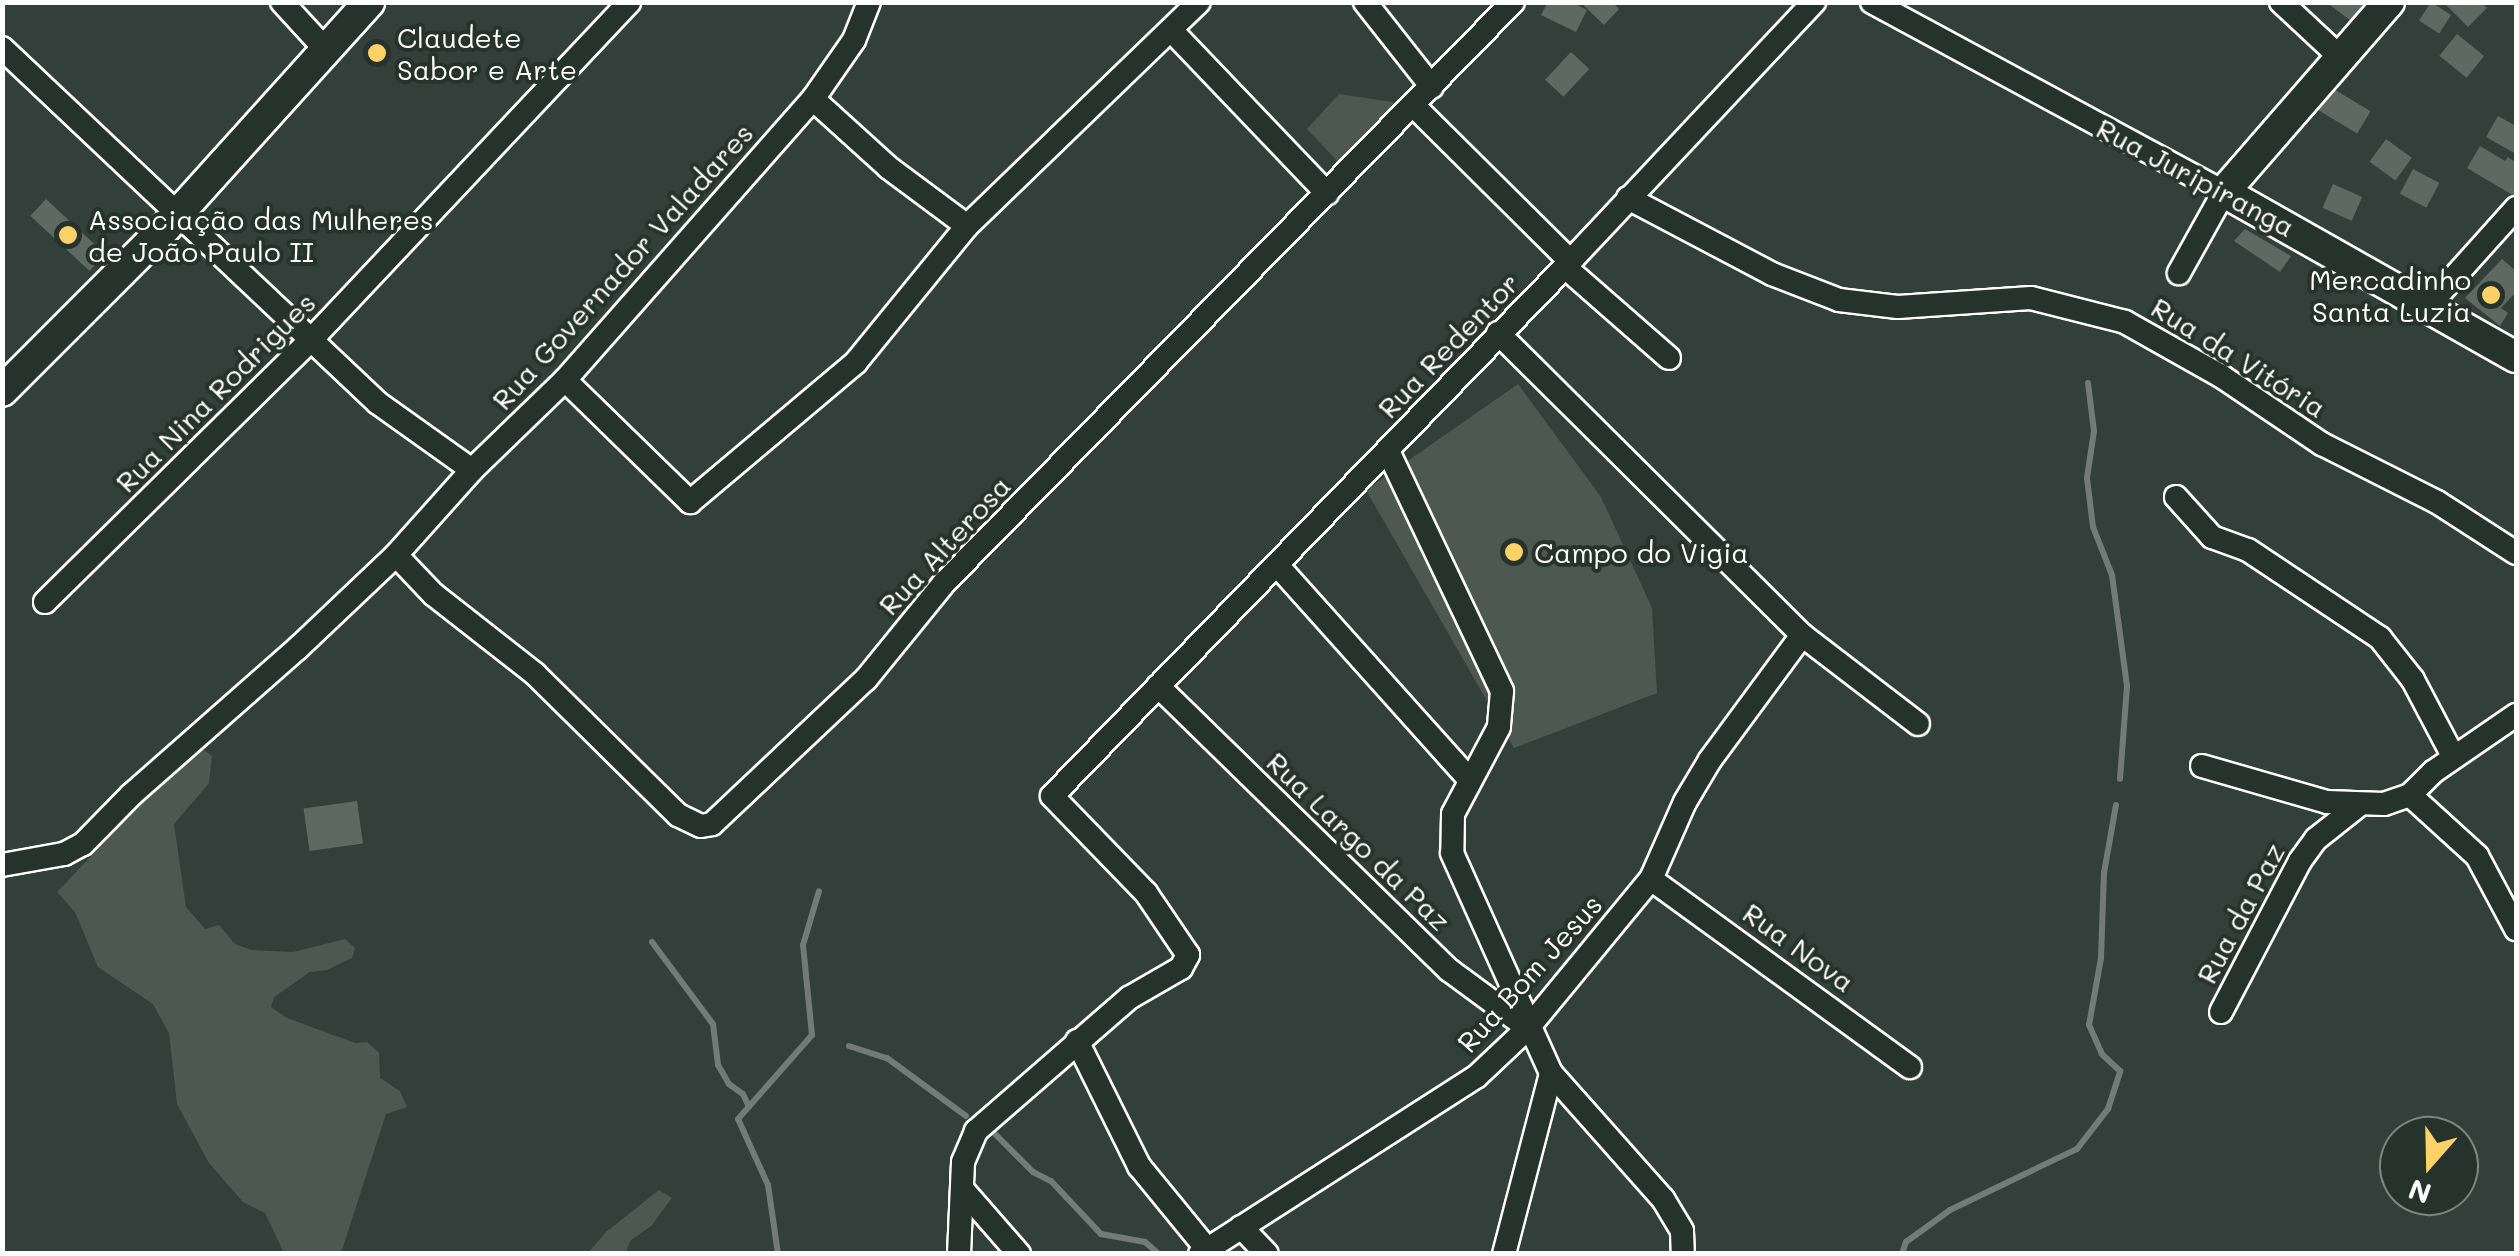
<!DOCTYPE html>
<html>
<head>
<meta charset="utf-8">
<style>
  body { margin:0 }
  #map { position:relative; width:2519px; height:1256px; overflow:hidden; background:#333f3a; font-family:Mali,sans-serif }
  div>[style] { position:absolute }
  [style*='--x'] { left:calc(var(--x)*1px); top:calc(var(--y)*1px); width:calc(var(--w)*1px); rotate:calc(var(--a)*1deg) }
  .green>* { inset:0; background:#4d5853 }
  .stream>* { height:6px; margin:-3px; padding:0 3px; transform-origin:3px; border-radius:3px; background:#737b78 }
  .building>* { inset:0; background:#5f6964; transform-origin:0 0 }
  .roads { filter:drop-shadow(2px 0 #fff) drop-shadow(-2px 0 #fff) drop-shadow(0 2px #fff) drop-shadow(0 -2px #fff) }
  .street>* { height:22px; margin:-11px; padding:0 11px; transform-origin:11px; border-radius:11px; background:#26332d }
  .secondary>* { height:30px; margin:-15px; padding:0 15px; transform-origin:15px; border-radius:15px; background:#26332d }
  .dots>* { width:28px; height:28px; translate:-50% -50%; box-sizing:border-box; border:5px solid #26332d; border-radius:50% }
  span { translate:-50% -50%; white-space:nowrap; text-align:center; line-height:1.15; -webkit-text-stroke:8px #26332d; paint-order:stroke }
  .poi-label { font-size:28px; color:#fff }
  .left { translate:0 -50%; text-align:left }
  .right { translate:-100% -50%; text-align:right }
  .street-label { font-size:28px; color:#fff }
  .frame { position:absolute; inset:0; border:5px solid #fff; pointer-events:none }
  .north { position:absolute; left:2379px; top:1116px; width:100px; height:100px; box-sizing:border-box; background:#26332d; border:2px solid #7d8581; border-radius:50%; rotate:200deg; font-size:28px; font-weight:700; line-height:40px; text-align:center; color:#fff }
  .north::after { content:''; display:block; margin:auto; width:35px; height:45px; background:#ffd166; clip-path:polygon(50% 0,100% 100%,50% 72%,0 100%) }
</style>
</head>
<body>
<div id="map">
  <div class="green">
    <div style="clip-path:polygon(1339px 94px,1399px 103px,1340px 164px,1307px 129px)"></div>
    <div style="clip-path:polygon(1518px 384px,1601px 497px,1652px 608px,1657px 693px,1514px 748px,1366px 490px)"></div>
    <div style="clip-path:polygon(197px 745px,212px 756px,209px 783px,174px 824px,186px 907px,205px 929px,219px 925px,235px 944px,251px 950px,293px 952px,345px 939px,355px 948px,352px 958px,327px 970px,310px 972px,274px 997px,271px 1007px,287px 1018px,355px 1043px,367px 1042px,379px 1053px,380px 1078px,400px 1091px,407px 1107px,386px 1114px,341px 1253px,284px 1253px,265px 1213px,243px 1202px,209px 1163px,177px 1104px,169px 1033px,153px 1004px,98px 967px,75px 912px,57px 892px)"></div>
    <div style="clip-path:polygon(659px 1190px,672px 1198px,651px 1226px,630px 1241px,626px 1253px,588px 1253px,606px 1232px)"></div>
  </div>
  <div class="stream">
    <div style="--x:2088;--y:383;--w:48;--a:82.9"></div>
    <div style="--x:2094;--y:431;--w:48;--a:98.5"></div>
    <div style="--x:2087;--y:478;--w:49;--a:83"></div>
    <div style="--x:2093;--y:527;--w:52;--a:68.4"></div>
    <div style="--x:2112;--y:575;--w:112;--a:82.3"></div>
    <div style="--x:2127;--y:686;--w:93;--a:94.3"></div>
    <div style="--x:652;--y:942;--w:102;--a:53.4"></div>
    <div style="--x:713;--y:1024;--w:41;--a:83"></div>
    <div style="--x:718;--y:1065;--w:22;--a:60"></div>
    <div style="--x:729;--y:1084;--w:17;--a:36"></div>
    <div style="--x:743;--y:1094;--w:14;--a:65"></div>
    <div style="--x:849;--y:1046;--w:40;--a:18"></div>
    <div style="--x:887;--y:1058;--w:98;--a:36.3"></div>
    <div style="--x:995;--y:1134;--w:54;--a:45"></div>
    <div style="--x:1033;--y:1172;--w:20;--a:27"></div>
    <div style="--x:1051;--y:1181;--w:73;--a:46.7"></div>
    <div style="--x:1101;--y:1234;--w:45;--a:10.3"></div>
    <div style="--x:1145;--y:1242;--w:18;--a:41"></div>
    <div style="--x:778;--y:1254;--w:70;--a:-98.2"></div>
    <div style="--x:768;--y:1185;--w:72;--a:-114.4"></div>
    <div style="--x:738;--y:1119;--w:112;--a:-48.6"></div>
    <div style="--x:812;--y:1035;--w:90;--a:-95.7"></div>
    <div style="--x:803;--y:945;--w:56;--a:-73.5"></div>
    <div style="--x:1902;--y:1254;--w:13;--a:-72"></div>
    <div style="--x:1906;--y:1242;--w:54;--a:-36"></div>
    <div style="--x:1950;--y:1210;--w:141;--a:-25.7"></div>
    <div style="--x:2077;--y:1149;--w:51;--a:-52.2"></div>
    <div style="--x:2108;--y:1109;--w:40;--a:-72"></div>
    <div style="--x:2120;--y:1071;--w:25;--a:-137"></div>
    <div style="--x:2102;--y:1054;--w:32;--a:-114"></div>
    <div style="--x:2089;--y:1025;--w:68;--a:-79.8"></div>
    <div style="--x:2101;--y:958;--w:85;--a:-88"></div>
    <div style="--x:2104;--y:873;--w:69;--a:-80"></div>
  </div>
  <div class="building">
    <div style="clip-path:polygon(1548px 2px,1571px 2px,1587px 10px,1576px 32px,1541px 15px)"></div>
    <div style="clip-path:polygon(1580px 2px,1612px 2px,1619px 9px,1604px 25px)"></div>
    <div style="clip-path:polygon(2326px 2px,2365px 2px,2351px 21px)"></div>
    <div style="left:2431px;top:2px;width:24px;height:22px;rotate:33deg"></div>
    <div style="clip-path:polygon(2443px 2px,2481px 2px,2487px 8px,2468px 27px)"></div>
    <div style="left:2457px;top:34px;width:35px;height:28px;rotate:39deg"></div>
    <div style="left:1571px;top:52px;width:25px;height:38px;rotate:43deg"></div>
    <div style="left:2332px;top:88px;width:45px;height:26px;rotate:31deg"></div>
    <div style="clip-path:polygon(2498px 116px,2516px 126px,2516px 154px,2486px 137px)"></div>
    <div style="left:2386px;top:139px;width:32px;height:28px;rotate:36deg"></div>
    <div style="clip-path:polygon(2480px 146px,2505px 161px,2508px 157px,2516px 163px,2516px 197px,2467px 168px)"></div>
    <div style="left:2413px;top:169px;width:30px;height:28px;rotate:28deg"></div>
    <div style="left:2333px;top:184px;width:32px;height:26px;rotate:24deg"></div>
    <div style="left:46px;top:199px;width:81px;height:23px;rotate:43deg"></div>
    <div style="clip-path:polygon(2245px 229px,2291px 256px,2280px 272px,2234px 241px)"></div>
    <div style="clip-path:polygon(2502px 259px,2516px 271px,2516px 292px,2501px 308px,2508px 313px,2500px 326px,2465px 298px)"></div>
    <div style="left:357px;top:801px;width:43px;height:54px;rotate:82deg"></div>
  </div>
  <div class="roads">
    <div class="street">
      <div style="--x:282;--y:2;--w:65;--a:47.5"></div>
      <div style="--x:869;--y:2;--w:41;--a:111.5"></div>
      <div style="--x:854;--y:40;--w:72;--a:124.8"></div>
      <div style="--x:813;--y:99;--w:103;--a:42.2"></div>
      <div style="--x:889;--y:168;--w:97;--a:36.6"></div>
      <div style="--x:1365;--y:2;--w:108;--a:51.8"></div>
      <div style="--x:1872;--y:2;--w:400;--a:28.4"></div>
      <div style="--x:2224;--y:192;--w:93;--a:119.1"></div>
      <div style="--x:2281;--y:2;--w:81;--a:43"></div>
      <div style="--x:1171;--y:30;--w:226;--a:46.3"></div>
      <div style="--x:2;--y:48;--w:517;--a:43.35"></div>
      <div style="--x:378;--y:403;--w:115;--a:35.5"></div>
      <div style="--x:1415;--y:107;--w:218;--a:44.8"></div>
      <div style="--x:1628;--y:198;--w:163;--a:27.8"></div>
      <div style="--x:1772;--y:274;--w:72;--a:21.2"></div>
      <div style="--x:1839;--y:300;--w:59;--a:6.8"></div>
      <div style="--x:1898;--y:307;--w:133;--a:-3.9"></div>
      <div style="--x:2031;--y:298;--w:97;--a:14.3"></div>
      <div style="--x:2125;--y:322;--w:110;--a:29.4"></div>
      <div style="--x:2221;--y:376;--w:122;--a:34"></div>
      <div style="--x:2322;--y:444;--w:129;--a:26.8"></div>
      <div style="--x:2437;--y:502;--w:94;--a:32.8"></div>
      <div style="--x:1565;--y:267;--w:138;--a:41.2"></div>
      <div style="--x:2430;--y:304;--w:129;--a:-48.1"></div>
      <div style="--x:1498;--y:333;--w:429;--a:44.8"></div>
      <div style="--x:1802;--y:635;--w:146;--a:37.5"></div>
      <div style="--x:565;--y:380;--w:175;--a:44.3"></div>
      <div style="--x:690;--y:502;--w:217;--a:-40.1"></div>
      <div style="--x:856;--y:362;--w:176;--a:-50.8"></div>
      <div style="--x:967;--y:226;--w:322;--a:-44"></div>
      <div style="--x:1388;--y:451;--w:266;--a:64.6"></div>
      <div style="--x:1502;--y:691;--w:36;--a:95"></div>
      <div style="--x:1499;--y:727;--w:98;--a:117.9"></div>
      <div style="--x:1453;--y:814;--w:39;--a:91"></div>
      <div style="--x:1452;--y:853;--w:241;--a:65.8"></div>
      <div style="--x:1551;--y:1073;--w:169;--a:48.4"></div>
      <div style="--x:1663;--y:1199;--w:37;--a:59"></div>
      <div style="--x:1682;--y:1231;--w:23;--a:88"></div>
      <div style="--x:2176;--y:497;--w:54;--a:48"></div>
      <div style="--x:2212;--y:537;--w:38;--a:20"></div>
      <div style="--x:2248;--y:550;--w:159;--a:33.7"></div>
      <div style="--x:2380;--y:638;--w:53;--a:51.8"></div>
      <div style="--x:2413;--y:680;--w:86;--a:62.2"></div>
      <div style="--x:396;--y:555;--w:54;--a:46.5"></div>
      <div style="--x:433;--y:594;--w:130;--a:38.1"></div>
      <div style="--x:535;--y:674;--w:201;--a:44.6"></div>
      <div style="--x:678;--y:815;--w:25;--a:26"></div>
      <div style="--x:701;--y:826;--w:11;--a:-10"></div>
      <div style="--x:712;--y:824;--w:212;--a:-43.3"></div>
      <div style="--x:866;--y:679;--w:124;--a:-50.9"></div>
      <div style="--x:944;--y:583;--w:813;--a:-45.6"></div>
      <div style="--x:1277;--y:565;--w:286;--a:48.1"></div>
      <div style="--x:45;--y:602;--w:373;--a:-44.6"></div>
      <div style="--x:311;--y:340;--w:464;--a:-46.7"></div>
      <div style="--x:1158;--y:686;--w:407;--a:44.3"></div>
      <div style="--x:1449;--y:970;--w:98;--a:36.3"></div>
      <div style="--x:2202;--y:766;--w:130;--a:16.1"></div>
      <div style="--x:2327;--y:802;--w:57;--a:2"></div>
      <div style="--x:2384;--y:804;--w:28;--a:-19"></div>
      <div style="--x:2410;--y:795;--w:33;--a:-45"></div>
      <div style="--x:2433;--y:772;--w:101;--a:-34.5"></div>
      <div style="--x:2410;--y:795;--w:91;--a:42.3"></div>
      <div style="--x:2477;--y:856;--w:83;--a:61.9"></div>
      <div style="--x:2;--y:865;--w:63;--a:-10.1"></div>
      <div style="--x:64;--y:854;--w:21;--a:-28"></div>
      <div style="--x:83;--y:844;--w:69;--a:-45.6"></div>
      <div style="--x:131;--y:795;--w:222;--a:-41.4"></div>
      <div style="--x:298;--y:648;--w:135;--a:-43.5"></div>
      <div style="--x:396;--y:555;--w:114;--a:-48.2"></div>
      <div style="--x:472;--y:470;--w:129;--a:-44.1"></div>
      <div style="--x:565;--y:380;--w:375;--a:-48.6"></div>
      <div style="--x:1651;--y:879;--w:320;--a:36"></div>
      <div style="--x:2221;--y:1012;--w:170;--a:-62.4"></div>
      <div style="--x:2300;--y:861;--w:27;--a:-54"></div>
      <div style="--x:2316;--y:839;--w:53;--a:-38.2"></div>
      <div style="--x:1077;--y:1041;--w:140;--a:63.6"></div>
      <div style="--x:1139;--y:1166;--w:107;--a:50.7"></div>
      <div style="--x:964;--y:1191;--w:84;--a:48.9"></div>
      <div style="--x:1241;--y:1227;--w:37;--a:46"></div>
      <div style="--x:959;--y:1254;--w:92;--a:-87.5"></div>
      <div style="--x:963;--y:1162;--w:34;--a:-67"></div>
      <div style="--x:976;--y:1131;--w:203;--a:-41"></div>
      <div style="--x:1129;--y:998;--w:60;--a:-30"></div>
      <div style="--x:1181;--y:968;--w:15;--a:-62"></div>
      <div style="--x:1188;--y:955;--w:75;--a:-124.1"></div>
      <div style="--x:1146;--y:893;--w:135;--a:-134.1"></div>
      <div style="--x:1052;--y:796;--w:737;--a:-45.88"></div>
      <div style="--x:1565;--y:267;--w:364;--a:-46.8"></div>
      <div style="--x:1200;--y:1254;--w:328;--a:-32.7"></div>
      <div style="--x:1476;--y:1077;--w:71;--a:-43.3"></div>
      <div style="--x:1528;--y:1028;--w:193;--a:-50.5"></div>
      <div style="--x:1651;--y:879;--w:84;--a:-66.2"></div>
      <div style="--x:1685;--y:802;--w:49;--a:-59.2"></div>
      <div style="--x:1710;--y:760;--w:155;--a:-53.6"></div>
      <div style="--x:1504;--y:1254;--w:187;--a:-75.4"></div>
    </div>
    <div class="secondary">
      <div style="--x:2389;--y:2;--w:252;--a:131"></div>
      <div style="--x:2224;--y:192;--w:335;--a:29.5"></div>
      <div style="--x:2;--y:391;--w:232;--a:-45"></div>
      <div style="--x:166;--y:227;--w:303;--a:-47.9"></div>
    </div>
  </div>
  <div class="dots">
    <div style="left:377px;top:53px;background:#ffd166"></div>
    <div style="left:68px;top:235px;background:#ffd166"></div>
    <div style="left:2491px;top:295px;background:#ffd166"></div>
    <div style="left:1514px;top:552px;background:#ffd166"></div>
  </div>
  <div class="poi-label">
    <span class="left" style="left:397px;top:53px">Claudete<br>Sabor e Arte</span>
    <span class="left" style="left:88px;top:235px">Associação das Mulheres<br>de João Paulo II</span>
    <span class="right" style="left:2471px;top:295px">Mercadinho<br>Santa Luzia</span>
    <span class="left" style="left:1534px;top:552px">Campo do Vigia</span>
  </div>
  <div class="street-label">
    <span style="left:2196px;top:177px;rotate:28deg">Rua Juripiranga</span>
    <span style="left:622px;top:266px;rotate:-48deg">Rua Governador Valadares</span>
    <span style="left:1448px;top:345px;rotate:-46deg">Rua Redentor</span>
    <span style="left:2239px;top:357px;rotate:32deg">Rua da Vitória</span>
    <span style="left:215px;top:392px;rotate:-45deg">Rua Nina Rodrigues</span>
    <span style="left:944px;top:545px;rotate:-47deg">Rua Alterosa</span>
    <span style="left:1359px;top:841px;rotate:44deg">Rua Largo da Paz</span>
    <span style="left:2240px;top:913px;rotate:-62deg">Rua da Paz</span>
    <span style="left:1799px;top:947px;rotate:36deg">Rua Nova</span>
    <span style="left:1529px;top:973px;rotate:-48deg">Rua Bom Jesus</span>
  </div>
  <div class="frame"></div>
  <div class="north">N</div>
</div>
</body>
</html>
